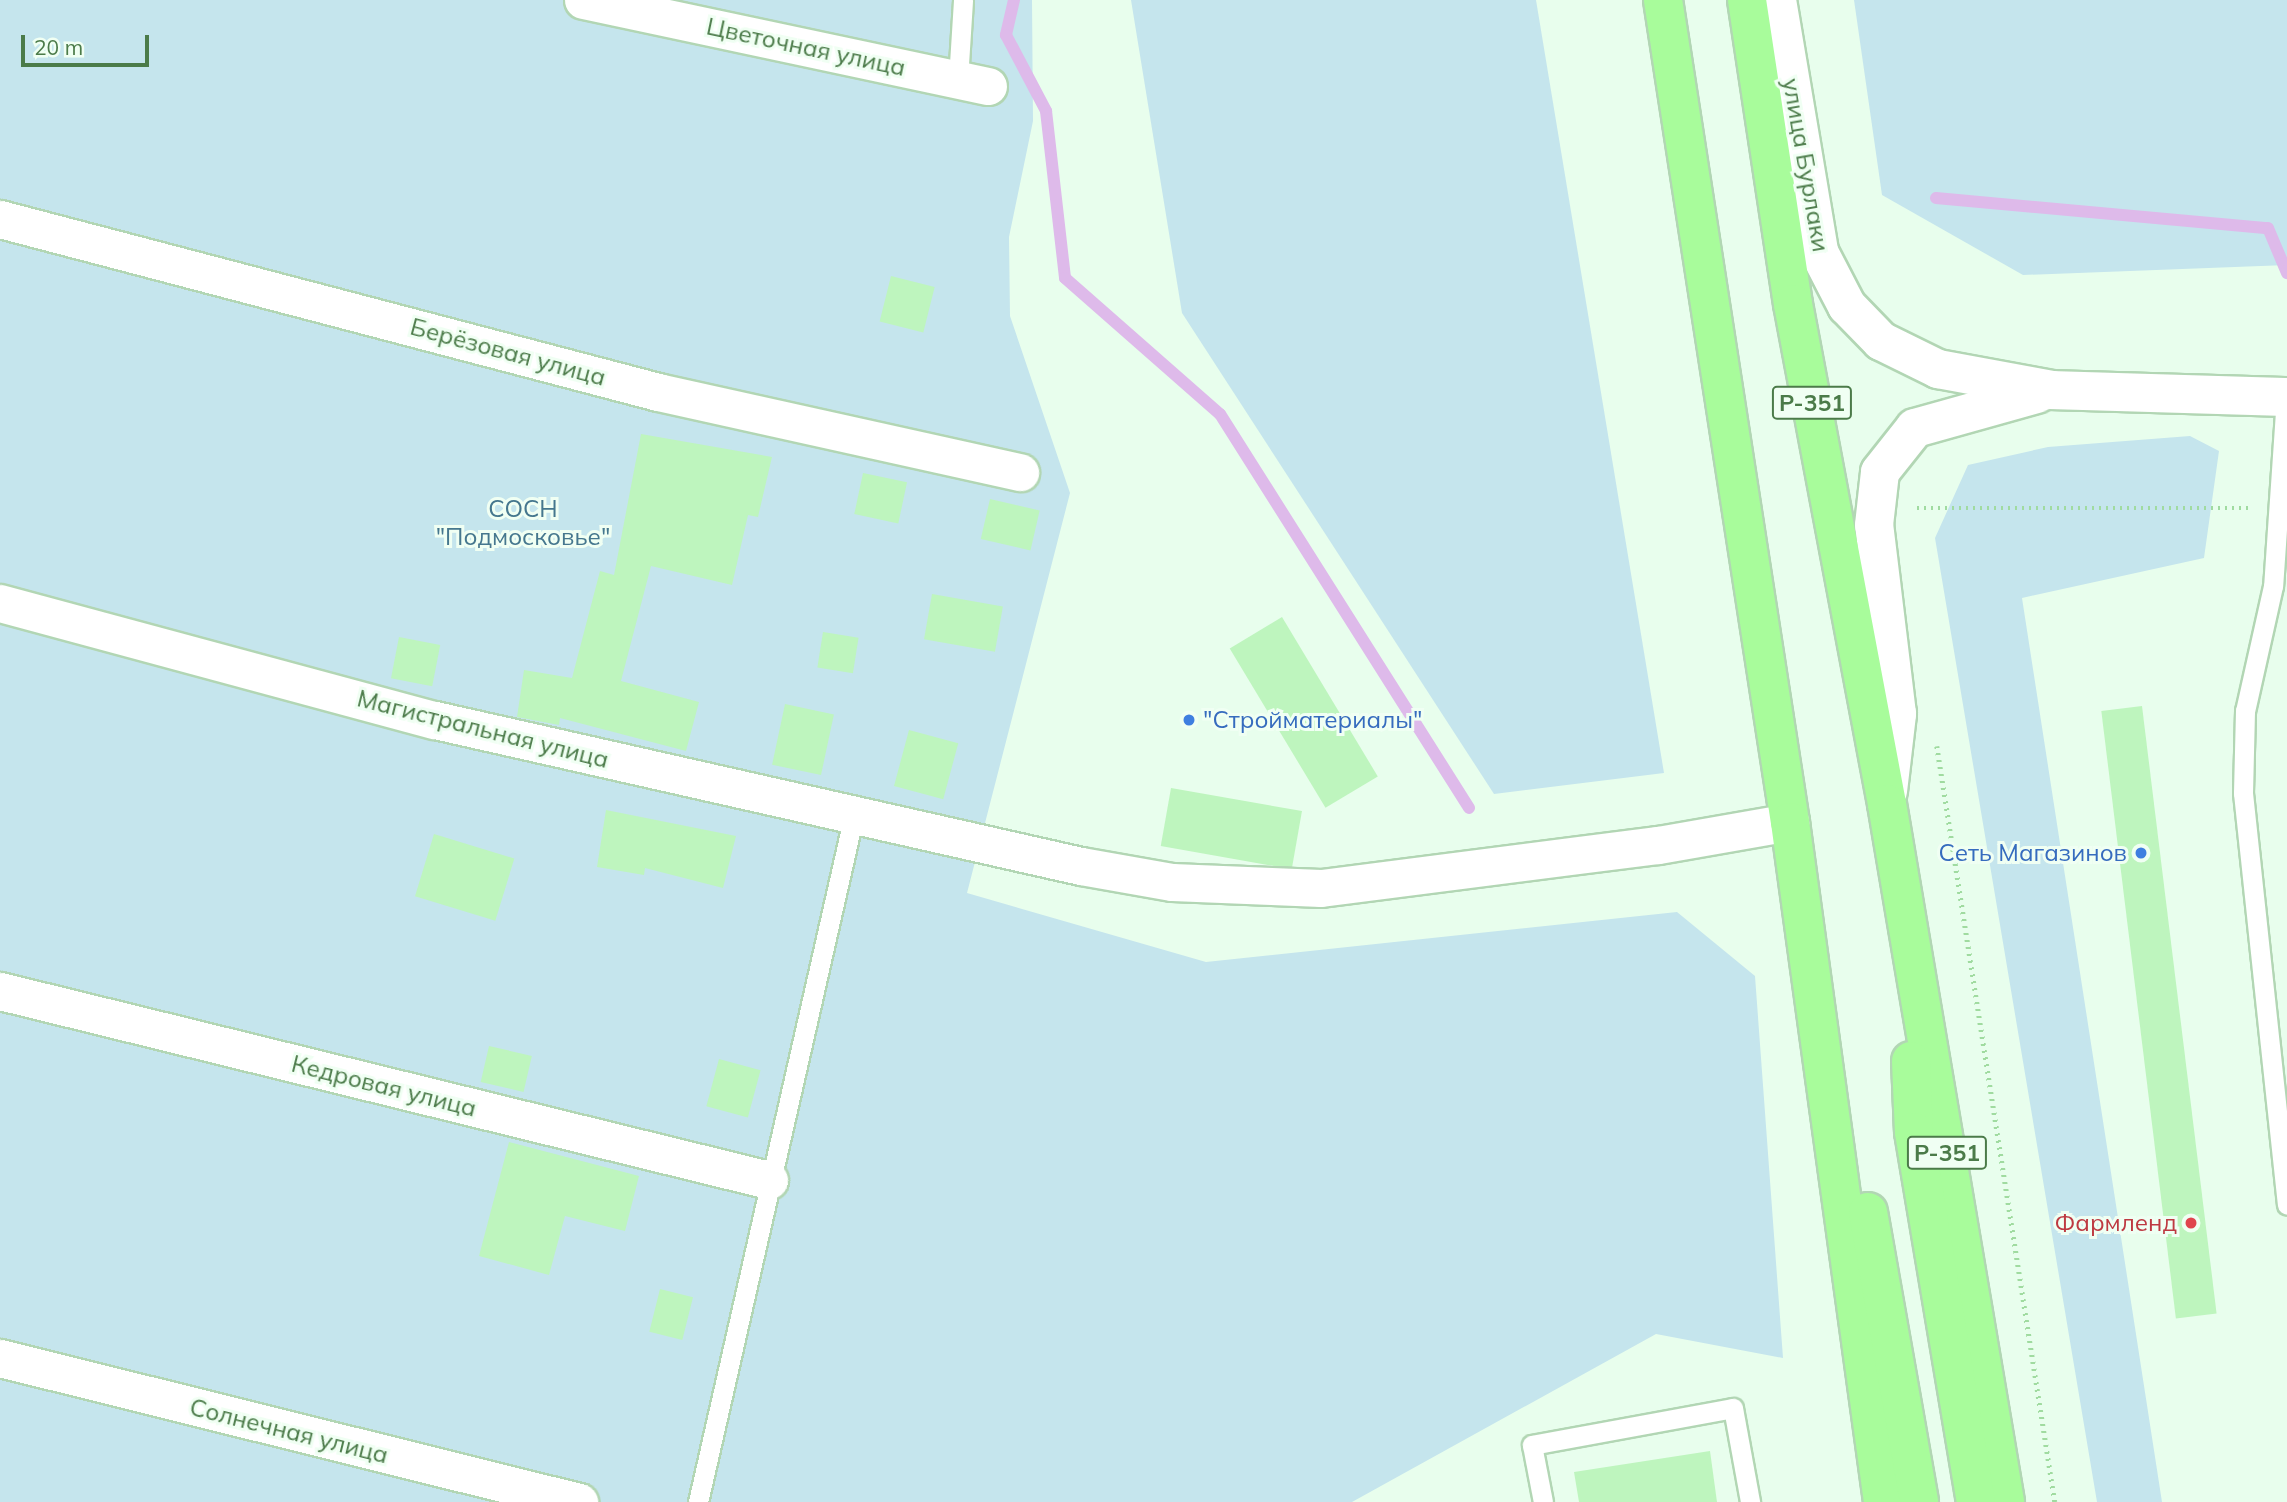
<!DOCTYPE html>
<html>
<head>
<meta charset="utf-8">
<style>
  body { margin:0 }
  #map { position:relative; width:2287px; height:1502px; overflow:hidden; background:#e8feed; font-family:Mulish,sans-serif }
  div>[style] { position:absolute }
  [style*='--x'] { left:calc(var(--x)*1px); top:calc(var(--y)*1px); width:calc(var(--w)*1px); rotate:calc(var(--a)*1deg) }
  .green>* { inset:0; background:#c5e5ed }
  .stream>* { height:12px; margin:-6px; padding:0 6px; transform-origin:6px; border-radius:6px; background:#debaea }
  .building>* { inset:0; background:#bef5be; transform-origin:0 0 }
  .path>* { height:4.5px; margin-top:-2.25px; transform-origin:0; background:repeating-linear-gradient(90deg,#a0dba0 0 2px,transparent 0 7px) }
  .roads { filter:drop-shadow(2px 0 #b2d6b4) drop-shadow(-2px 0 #b2d6b4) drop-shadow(0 2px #b2d6b4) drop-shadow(0 -2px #b2d6b4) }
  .lane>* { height:19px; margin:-9.5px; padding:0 9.5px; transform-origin:9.5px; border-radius:9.5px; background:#fff }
  .street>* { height:37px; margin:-18.5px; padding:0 18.5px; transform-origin:18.5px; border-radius:18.5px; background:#fff }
  .secondary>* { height:38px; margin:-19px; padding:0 19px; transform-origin:19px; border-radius:19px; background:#fff }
  .highway>* { height:38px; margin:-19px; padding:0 19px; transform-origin:19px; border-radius:19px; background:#a8fc9b }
  .dots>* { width:19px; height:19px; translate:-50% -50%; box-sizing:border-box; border:4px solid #f0fff3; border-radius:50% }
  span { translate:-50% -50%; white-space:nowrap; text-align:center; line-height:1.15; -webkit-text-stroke:6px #f0fff3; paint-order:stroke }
  .shield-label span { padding:2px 5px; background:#f0fff3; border:2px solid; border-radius:5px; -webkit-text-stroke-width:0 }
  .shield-label { font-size:23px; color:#4b7b49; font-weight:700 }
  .street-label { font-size:24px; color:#4b7b49 }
  .park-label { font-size:24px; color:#45778e }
  .shop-label { font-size:24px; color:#366cbe }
  .left { translate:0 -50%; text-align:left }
  .right { translate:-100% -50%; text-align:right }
  .health-label { font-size:24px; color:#be3a42 }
  .scale { position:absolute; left:21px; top:35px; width:128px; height:32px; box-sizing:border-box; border:4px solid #4b7b49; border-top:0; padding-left:9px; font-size:21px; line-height:24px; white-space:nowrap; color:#4b7b49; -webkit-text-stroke:5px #f0fff3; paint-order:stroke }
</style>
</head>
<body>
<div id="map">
  <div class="green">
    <div style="clip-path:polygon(0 0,1032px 0,1033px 121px,1009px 237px,1010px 316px,1070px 493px,967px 893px,1206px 962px,1677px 912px,1755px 976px,1783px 1358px,1656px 1334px,1352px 1502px,0 1502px)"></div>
    <div style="clip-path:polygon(1131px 0,1536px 0,1664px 773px,1494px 794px,1182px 313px)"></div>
    <div style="clip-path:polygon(1854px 0,2287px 0,2287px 265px,2023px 275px,1882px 195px)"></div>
    <div style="clip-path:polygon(2190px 436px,2219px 451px,2204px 558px,2022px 598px,2162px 1502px,2097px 1502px,1935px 538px,1968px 465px,2048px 447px)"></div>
  </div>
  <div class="stream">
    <div style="--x:1014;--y:0;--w:36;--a:103"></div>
    <div style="--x:1006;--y:35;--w:86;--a:62.2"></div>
    <div style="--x:1046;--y:111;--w:168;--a:83.5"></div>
    <div style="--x:1065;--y:278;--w:206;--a:41.3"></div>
    <div style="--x:1220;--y:414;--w:466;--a:57.7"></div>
    <div style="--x:1936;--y:198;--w:333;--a:5.2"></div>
    <div style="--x:2268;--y:228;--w:49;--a:67.1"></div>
  </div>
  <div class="building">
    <div style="left:891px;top:276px;width:45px;height:47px;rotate:14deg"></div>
    <div style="clip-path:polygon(641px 434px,772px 457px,758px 517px,748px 515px,732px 585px,651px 566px,621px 681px,699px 702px,686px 751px,560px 718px,559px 725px,517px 717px,524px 670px,572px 678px,600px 571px,614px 575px)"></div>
    <div style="left:863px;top:473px;width:45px;height:42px;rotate:12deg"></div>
    <div style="left:990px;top:499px;width:51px;height:41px;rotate:13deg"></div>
    <div style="left:932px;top:594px;width:72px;height:46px;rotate:10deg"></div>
    <div style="left:1282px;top:617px;width:186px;height:61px;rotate:59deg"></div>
    <div style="left:823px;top:632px;width:36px;height:36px;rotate:9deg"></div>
    <div style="left:399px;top:637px;width:42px;height:42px;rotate:11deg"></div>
    <div style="left:785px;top:704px;width:50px;height:62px;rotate:12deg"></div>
    <div style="left:2142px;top:706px;width:612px;height:41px;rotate:83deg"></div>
    <div style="left:909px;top:730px;width:51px;height:58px;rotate:15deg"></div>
    <div style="left:1171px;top:788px;width:133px;height:59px;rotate:10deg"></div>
    <div style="clip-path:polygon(606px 810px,736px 836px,723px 888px,645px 868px,644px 875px,597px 867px)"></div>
    <div style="left:434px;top:834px;width:84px;height:65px;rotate:17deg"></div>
    <div style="left:489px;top:1046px;width:44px;height:37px;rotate:13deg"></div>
    <div style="left:719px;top:1059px;width:43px;height:49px;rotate:15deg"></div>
    <div style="clip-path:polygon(509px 1142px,639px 1176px,625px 1231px,565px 1216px,549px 1275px,479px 1256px)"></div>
    <div style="left:660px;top:1289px;width:34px;height:44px;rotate:14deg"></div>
    <div style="clip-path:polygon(1710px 1451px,1717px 1502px,1579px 1502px,1574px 1472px)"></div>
  </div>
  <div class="path">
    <div style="--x:1917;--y:508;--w:331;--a:0"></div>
    <div style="--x:1937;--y:746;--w:765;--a:81.13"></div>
  </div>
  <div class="roads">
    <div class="lane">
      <div style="--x:958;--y:80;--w:80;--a:-86.4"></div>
      <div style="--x:2286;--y:397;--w:189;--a:93.9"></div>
      <div style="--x:2273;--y:586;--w:128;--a:102.6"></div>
      <div style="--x:2245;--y:711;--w:82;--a:91.4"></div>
      <div style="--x:2243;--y:793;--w:414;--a:83.9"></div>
      <div style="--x:698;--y:1502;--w:704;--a:-77.21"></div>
      <div style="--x:1543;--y:1502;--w:58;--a:-100.9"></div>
      <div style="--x:1532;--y:1445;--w:204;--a:-10.4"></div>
      <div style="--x:1733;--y:1408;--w:96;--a:79.7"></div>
    </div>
    <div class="street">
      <div style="--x:583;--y:0;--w:414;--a:12"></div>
      <div style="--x:0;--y:219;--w:680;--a:14.73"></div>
      <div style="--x:658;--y:392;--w:371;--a:12.5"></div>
      <div style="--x:0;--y:603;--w:450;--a:15.1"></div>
      <div style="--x:435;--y:720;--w:662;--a:12.74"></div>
      <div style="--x:1081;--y:866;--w:92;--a:10"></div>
      <div style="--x:1172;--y:882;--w:149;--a:2.3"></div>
      <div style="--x:1321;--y:888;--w:340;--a:-7.3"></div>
      <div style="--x:1658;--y:845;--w:134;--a:-9.9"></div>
      <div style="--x:0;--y:991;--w:792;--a:13.81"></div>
      <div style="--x:0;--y:1358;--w:597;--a:13.97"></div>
    </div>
    <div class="secondary">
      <div style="--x:1777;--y:0;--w:255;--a:80.5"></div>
      <div style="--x:1819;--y:252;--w:61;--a:62.6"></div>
      <div style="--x:1847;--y:306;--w:49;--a:45.8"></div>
      <div style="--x:1881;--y:341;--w:64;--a:26.2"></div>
      <div style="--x:1938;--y:369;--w:116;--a:10.4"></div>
      <div style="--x:2052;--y:390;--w:235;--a:1.7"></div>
      <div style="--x:1888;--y:791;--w:78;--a:-83.3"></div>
      <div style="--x:1897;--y:714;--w:190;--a:-96.9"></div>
      <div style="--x:1874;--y:525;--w:53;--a:-83.5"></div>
      <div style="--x:1880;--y:472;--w:56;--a:-51.5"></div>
      <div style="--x:1915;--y:428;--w:127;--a:-15.6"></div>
    </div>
    <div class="highway">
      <div style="--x:1663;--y:0;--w:832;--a:81.22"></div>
      <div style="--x:1790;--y:822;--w:686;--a:82.21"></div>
      <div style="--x:1747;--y:0;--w:307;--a:81.4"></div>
      <div style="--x:1793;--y:304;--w:509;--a:79.35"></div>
      <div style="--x:1887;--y:804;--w:708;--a:80.4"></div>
      <div style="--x:1911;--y:1061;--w:71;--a:87.6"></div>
      <div style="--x:1914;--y:1132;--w:375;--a:80.5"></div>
      <div style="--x:1868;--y:1212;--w:294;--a:80"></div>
    </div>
  </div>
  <div class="dots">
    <div style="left:1189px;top:720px;background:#3f7fe0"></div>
    <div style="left:2141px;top:853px;background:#3f7fe0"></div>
    <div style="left:2191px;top:1223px;background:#e0444e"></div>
  </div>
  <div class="shield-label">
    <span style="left:1812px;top:403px">Р-351</span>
    <span style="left:1947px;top:1153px">Р-351</span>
  </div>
  <div class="street-label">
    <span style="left:806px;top:47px;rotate:12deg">Цветочная улица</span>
    <span style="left:1806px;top:165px;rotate:80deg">улица Бурлаки</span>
    <span style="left:508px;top:352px;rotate:15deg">Берёзовая улица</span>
    <span style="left:483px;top:729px;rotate:14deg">Магистральная улица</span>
    <span style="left:384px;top:1086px;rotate:14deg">Кедровая улица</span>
    <span style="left:289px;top:1431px;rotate:14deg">Солнечная улица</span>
  </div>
  <div class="park-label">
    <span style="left:523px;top:523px">СОСН<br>"Подмосковье"</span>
  </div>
  <div class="shop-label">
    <span class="left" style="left:1203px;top:720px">"Стройматериалы"</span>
    <span class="right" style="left:2127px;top:853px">Сеть Магазинов</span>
  </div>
  <div class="health-label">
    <span class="right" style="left:2177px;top:1223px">Фармленд</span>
  </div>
  <div class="scale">20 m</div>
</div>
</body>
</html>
